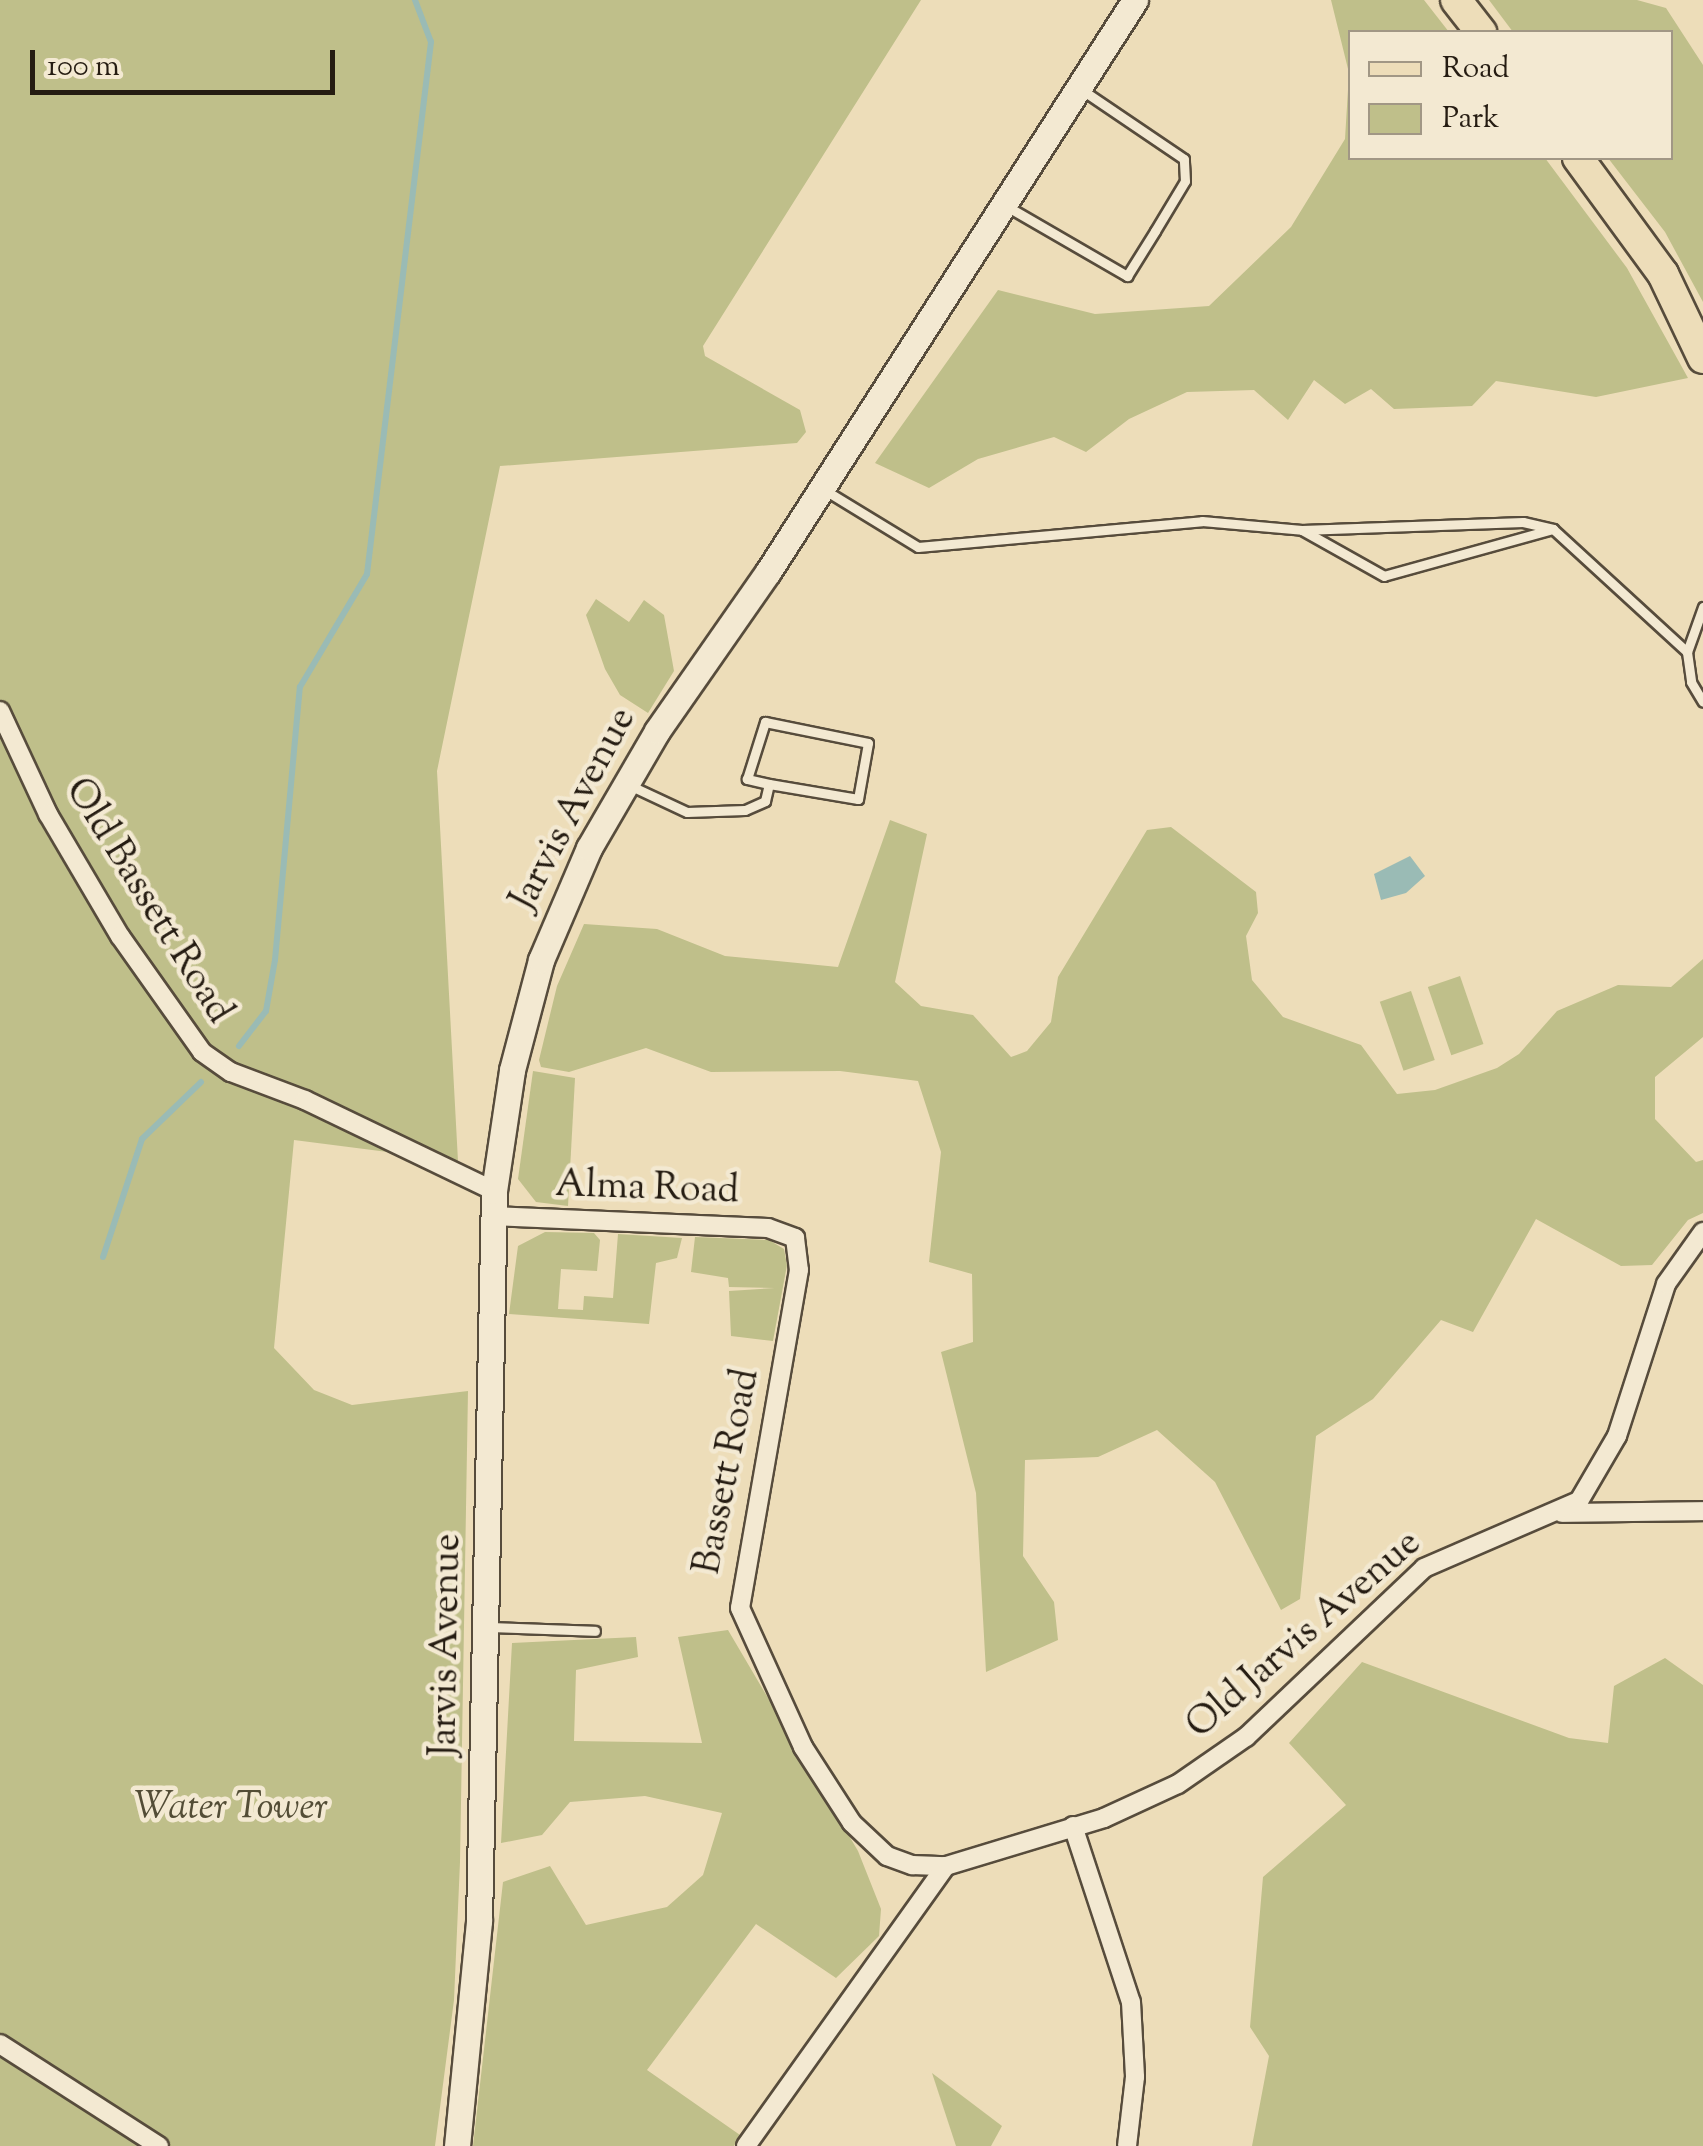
<!DOCTYPE html>
<html>
<head>
<meta charset="utf-8">
<style>
  body { margin:0 }
  #map { position:relative; width:1703px; height:2146px; overflow:hidden; background:#edddb9; font-family:"Sorts Mill Goudy",serif }
  div>[style] { position:absolute }
  [style*='--x'] { left:calc(var(--x)*1px); top:calc(var(--y)*1px); width:calc(var(--w)*1px); rotate:calc(var(--a)*1deg) }
  .green>* { inset:0; background:#bfbf8a; transform-origin:0 0 }
  .water>* { inset:0; background:#9abbb5 }
  .stream>* { height:6px; margin:-3px; padding:0 3px; transform-origin:3px; border-radius:3px; background:#9abbb5 }
  .roads { filter:drop-shadow(2px 0 #574c3c) drop-shadow(-2px 0 #574c3c) drop-shadow(0 2px #574c3c) drop-shadow(0 -2px #574c3c) }
  .lane>* { height:9px; margin:-4.5px; padding:0 4.5px; transform-origin:4.5px; border-radius:4.5px; background:#f3e9d2 }
  .street>* { height:18px; margin:-9px; padding:0 9px; transform-origin:9px; border-radius:9px; background:#f3e9d2 }
  .secondary>* { height:25px; margin:-12.5px; padding:0 12.5px; transform-origin:12.5px; border-radius:12.5px; background:#f3e9d2 }
  .primary>* { height:30px; margin:-15px; padding:0 15px; transform-origin:15px; border-radius:15px; background:#edddb9 }
  span { translate:-50% -50%; white-space:nowrap; text-align:center; line-height:1.15; -webkit-text-stroke:9px #f3e9d2; paint-order:stroke }
  .street-label { font-size:38px; color:#251c12 }
  .park-label { font-size:38px; color:#534d36; font-style:italic }
  .legend { position:absolute; left:1348px; top:30px; width:325px; height:130px; box-sizing:border-box; background:#f3e9d2; border:2px solid #a19785; margin:0; padding:12px 18px; list-style:none; font-size:30px; color:#251c12 }
  .legend li { display:flex; align-items:center; gap:20px; height:50px }
  .legend b { width:50px; border:2px solid #a19785 }
  .scale { position:absolute; left:30px; top:50px; width:305px; height:45px; box-sizing:border-box; border:5px solid #251c12; border-top:0; padding-left:12px; font-size:30px; line-height:35px; white-space:nowrap; color:#251c12; -webkit-text-stroke:8px #f3e9d2; paint-order:stroke }
</style>
</head>
<body>
<div id="map">
  <div class="green">
    <div style="clip-path:polygon(0 0,921px 0,703px 346px,705px 356px,800px 410px,806px 432px,797px 443px,500px 466px,437px 771px,458px 1161px,294px 1140px,274px 1348px,314px 1390px,352px 1405px,468px 1391px,460px 1862px,454px 2000px,435px 2146px,0 2146px)"></div>
    <div style="clip-path:polygon(1331px 0,1424px 0,1449px 32px,1350px 32px,1350px 158px,1545px 158px,1627px 268px,1688px 378px,1596px 397px,1496px 381px,1472px 406px,1394px 409px,1371px 389px,1345px 404px,1314px 380px,1288px 420px,1254px 390px,1187px 392px,1129px 419px,1086px 452px,1054px 437px,978px 459px,929px 488px,875px 463px,998px 290px,1095px 314px,1209px 306px,1291px 227px,1345px 139px,1349px 73px)"></div>
    <div style="clip-path:polygon(1489px 0,1637px 0,1666px 8px,1703px 65px,1703px 302px,1665px 232px,1608px 158px,1670px 158px,1670px 32px,1513px 32px)"></div>
    <div style="clip-path:polygon(596px 599px,629px 622px,644px 600px,664px 615px,674px 671px,648px 713px,620px 695px,605px 669px,586px 615px)"></div>
    <div style="clip-path:polygon(890px 820px,927px 834px,895px 982px,921px 1006px,973px 1015px,1011px 1057px,1027px 1051px,1051px 1022px,1058px 977px,1147px 830px,1171px 827px,1256px 892px,1258px 913px,1246px 936px,1252px 980px,1283px 1017px,1361px 1045px,1397px 1094px,1435px 1090px,1497px 1068px,1519px 1054px,1557px 1011px,1618px 985px,1671px 987px,1703px 959px,1703px 1037px,1655px 1077px,1655px 1119px,1696px 1162px,1703px 1160px,1703px 1213px,1688px 1220px,1652px 1265px,1621px 1266px,1536px 1219px,1473px 1332px,1441px 1320px,1373px 1399px,1316px 1436px,1300px 1599px,1281px 1610px,1215px 1482px,1157px 1430px,1098px 1457px,1025px 1460px,1023px 1556px,1054px 1602px,1058px 1640px,986px 1672px,976px 1493px,941px 1352px,973px 1342px,972px 1274px,929px 1262px,941px 1152px,918px 1081px,840px 1071px,711px 1072px,646px 1048px,569px 1072px,541px 1067px,539px 1060px,557px 986px,584px 924px,657px 929px,725px 956px,838px 967px)"></div>
    <div style="left:1460px;top:976px;width:72px;height:34px;rotate:71deg"></div>
    <div style="left:1411px;top:991px;width:73px;height:33px;rotate:71deg"></div>
    <div style="clip-path:polygon(533px 1071px,575px 1078px,568px 1206px,536px 1202px,518px 1179px)"></div>
    <div style="clip-path:polygon(594px 1233px,600px 1240px,597px 1271px,561px 1269px,558px 1309px,583px 1310px,584px 1296px,613px 1298px,618px 1234px,682px 1238px,677px 1258px,656px 1263px,649px 1324px,509px 1314px,518px 1246px,545px 1232px)"></div>
    <div style="clip-path:polygon(695px 1237px,769px 1240px,784px 1249px,787px 1265px,773px 1341px,731px 1336px,729px 1291px,775px 1288px,729px 1287px,728px 1278px,691px 1272px)"></div>
    <div style="clip-path:polygon(728px 1630px,858px 1851px,881px 1909px,879px 1936px,836px 1978px,756px 1924px,647px 2070px,740px 2135px,734px 2146px,473px 2146px,503px 1882px,550px 1866px,586px 1925px,667px 1907px,703px 1875px,722px 1813px,645px 1796px,570px 1802px,542px 1835px,501px 1843px,512px 1643px,636px 1637px,638px 1657px,576px 1670px,574px 1741px,702px 1743px,678px 1637px)"></div>
    <div style="clip-path:polygon(1665px 1658px,1703px 1685px,1703px 2146px,1252px 2146px,1269px 2056px,1250px 2027px,1263px 1877px,1346px 1805px,1289px 1743px,1362px 1662px,1569px 1738px,1608px 1743px,1614px 1686px)"></div>
    <div style="clip-path:polygon(932px 2073px,1002px 2126px,991px 2146px,956px 2146px)"></div>
  </div>
  <div class="water">
    <div style="clip-path:polygon(1410px 856px,1425px 876px,1406px 893px,1381px 900px,1374px 874px)"></div>
  </div>
  <div class="stream">
    <div style="--x:239;--y:1046;--w:44;--a:-52.4"></div>
    <div style="--x:266;--y:1011;--w:52;--a:-80"></div>
    <div style="--x:275;--y:960;--w:274;--a:-84.8"></div>
    <div style="--x:300;--y:687;--w:131;--a:-59.3"></div>
    <div style="--x:367;--y:574;--w:536;--a:-83.14"></div>
    <div style="--x:431;--y:42;--w:45;--a:-110.9"></div>
    <div style="--x:103;--y:1257;--w:124;--a:-71.7"></div>
    <div style="--x:142;--y:1139;--w:82;--a:-44"></div>
  </div>
  <div class="roads">
    <div class="lane">
      <div style="--x:1008;--y:207;--w:138;--a:30.1"></div>
      <div style="--x:1127;--y:276;--w:53;--a:-58.1"></div>
      <div style="--x:1155;--y:231;--w:58;--a:-59"></div>
      <div style="--x:1185;--y:181;--w:22;--a:-93"></div>
      <div style="--x:1184;--y:159;--w:127;--a:-145.9"></div>
      <div style="--x:823;--y:489;--w:111;--a:31.4"></div>
      <div style="--x:918;--y:547;--w:285;--a:-5.2"></div>
      <div style="--x:1202;--y:521;--w:100;--a:5.1"></div>
      <div style="--x:1553;--y:529;--w:175;--a:164.5"></div>
      <div style="--x:1384;--y:576;--w:94;--a:-150.7"></div>
      <div style="--x:1302;--y:530;--w:221;--a:-2.1"></div>
      <div style="--x:1523;--y:522;--w:31;--a:13"></div>
      <div style="--x:1553;--y:529;--w:182;--a:42.5"></div>
      <div style="--x:1687;--y:652;--w:30;--a:82"></div>
      <div style="--x:1691;--y:682;--w:23;--a:59"></div>
      <div style="--x:1687;--y:652;--w:48;--a:-70.4"></div>
      <div style="--x:629;--y:785;--w:64;--a:25"></div>
      <div style="--x:687;--y:812;--w:58;--a:-2"></div>
      <div style="--x:745;--y:810;--w:22;--a:-24"></div>
      <div style="--x:765;--y:801;--w:17;--a:-77"></div>
      <div style="--x:769;--y:784;--w:23;--a:-167"></div>
      <div style="--x:747;--y:779;--w:60;--a:-72.5"></div>
      <div style="--x:765;--y:722;--w:105;--a:11.5"></div>
      <div style="--x:868;--y:743;--w:57;--a:100.1"></div>
      <div style="--x:858;--y:799;--w:90;--a:-170.4"></div>
      <div style="--x:488;--y:1627;--w:107;--a:2.1"></div>
    </div>
    <div class="street">
      <div style="--x:0;--y:711;--w:114;--a:65"></div>
      <div style="--x:48;--y:814;--w:142;--a:59.5"></div>
      <div style="--x:120;--y:936;--w:142;--a:54.7"></div>
      <div style="--x:202;--y:1052;--w:35;--a:35"></div>
      <div style="--x:231;--y:1072;--w:79;--a:20.7"></div>
      <div style="--x:305;--y:1100;--w:210;--a:25.7"></div>
      <div style="--x:492;--y:1216;--w:276;--a:2.5"></div>
      <div style="--x:768;--y:1228;--w:29;--a:20"></div>
      <div style="--x:795;--y:1238;--w:32;--a:83"></div>
      <div style="--x:799;--y:1270;--w:343;--a:99.9"></div>
      <div style="--x:740;--y:1608;--w:153;--a:65.6"></div>
      <div style="--x:803;--y:1747;--w:90;--a:57.2"></div>
      <div style="--x:852;--y:1823;--w:48;--a:43.3"></div>
      <div style="--x:887;--y:1856;--w:27;--a:20"></div>
      <div style="--x:912;--y:1865;--w:34;--a:2"></div>
      <div style="--x:1562;--y:1513;--w:141;--a:-0.8"></div>
      <div style="--x:1073;--y:1826;--w:185;--a:71.8"></div>
      <div style="--x:1131;--y:2002;--w:75;--a:86.9"></div>
      <div style="--x:1135;--y:2077;--w:69;--a:96.6"></div>
      <div style="--x:0;--y:2044;--w:189;--a:32.7"></div>
      <div style="--x:746;--y:2146;--w:344;--a:-54.5"></div>
      <div style="--x:946;--y:1866;--w:165;--a:-16.9"></div>
      <div style="--x:1104;--y:1818;--w:81;--a:-24.7"></div>
      <div style="--x:1178;--y:1784;--w:83;--a:-34.7"></div>
      <div style="--x:1246;--y:1737;--w:245;--a:-43.5"></div>
      <div style="--x:1424;--y:1568;--w:169;--a:-23.4"></div>
      <div style="--x:1579;--y:1501;--w:75;--a:-59.7"></div>
      <div style="--x:1617;--y:1436;--w:160;--a:-72.1"></div>
      <div style="--x:1666;--y:1284;--w:64;--a:-54.6"></div>
    </div>
    <div class="secondary">
      <div style="--x:457;--y:2146;--w:226;--a:-84.4"></div>
      <div style="--x:479;--y:1921;--w:730;--a:-88.82"></div>
      <div style="--x:494;--y:1191;--w:122;--a:-81.5"></div>
      <div style="--x:512;--y:1070;--w:114;--a:-75.2"></div>
      <div style="--x:541;--y:960;--w:122;--a:-66.8"></div>
      <div style="--x:589;--y:848;--w:135;--a:-59.8"></div>
      <div style="--x:657;--y:731;--w:194;--a:-55.1"></div>
      <div style="--x:768;--y:572;--w:680;--a:-57.32"></div>
    </div>
    <div class="primary">
      <div style="--x:1456;--y:0;--w:41;--a:52"></div>
      <div style="--x:1578;--y:158;--w:144;--a:53.8"></div>
      <div style="--x:1663;--y:274;--w:93;--a:64.5"></div>
    </div>
  </div>
  <div class="street-label">
    <span style="left:575px;top:810px;rotate:-62deg">Jarvis Avenue</span>
    <span style="left:147px;top:902px;rotate:58deg">Old Bassett Road</span>
    <span style="left:647px;top:1190px;rotate:2deg">Alma Road</span>
    <span style="left:729px;top:1472px;rotate:-79deg">Bassett Road</span>
    <span style="left:1305px;top:1636px;rotate:-41deg">Old Jarvis Avenue</span>
    <span style="left:448px;top:1645px;rotate:-89deg">Jarvis Avenue</span>
  </div>
  <div class="park-label">
    <span style="left:231px;top:1810px">Water Tower</span>
  </div>
  <ul class="legend">
  <li><b style="height:12px;background:#edddb9"></b>Road</li>
  <li><b style="height:28px;background:#bfbf8a"></b>Park</li>
  </ul>
  <div class="scale">100 m</div>
</div>
</body>
</html>
